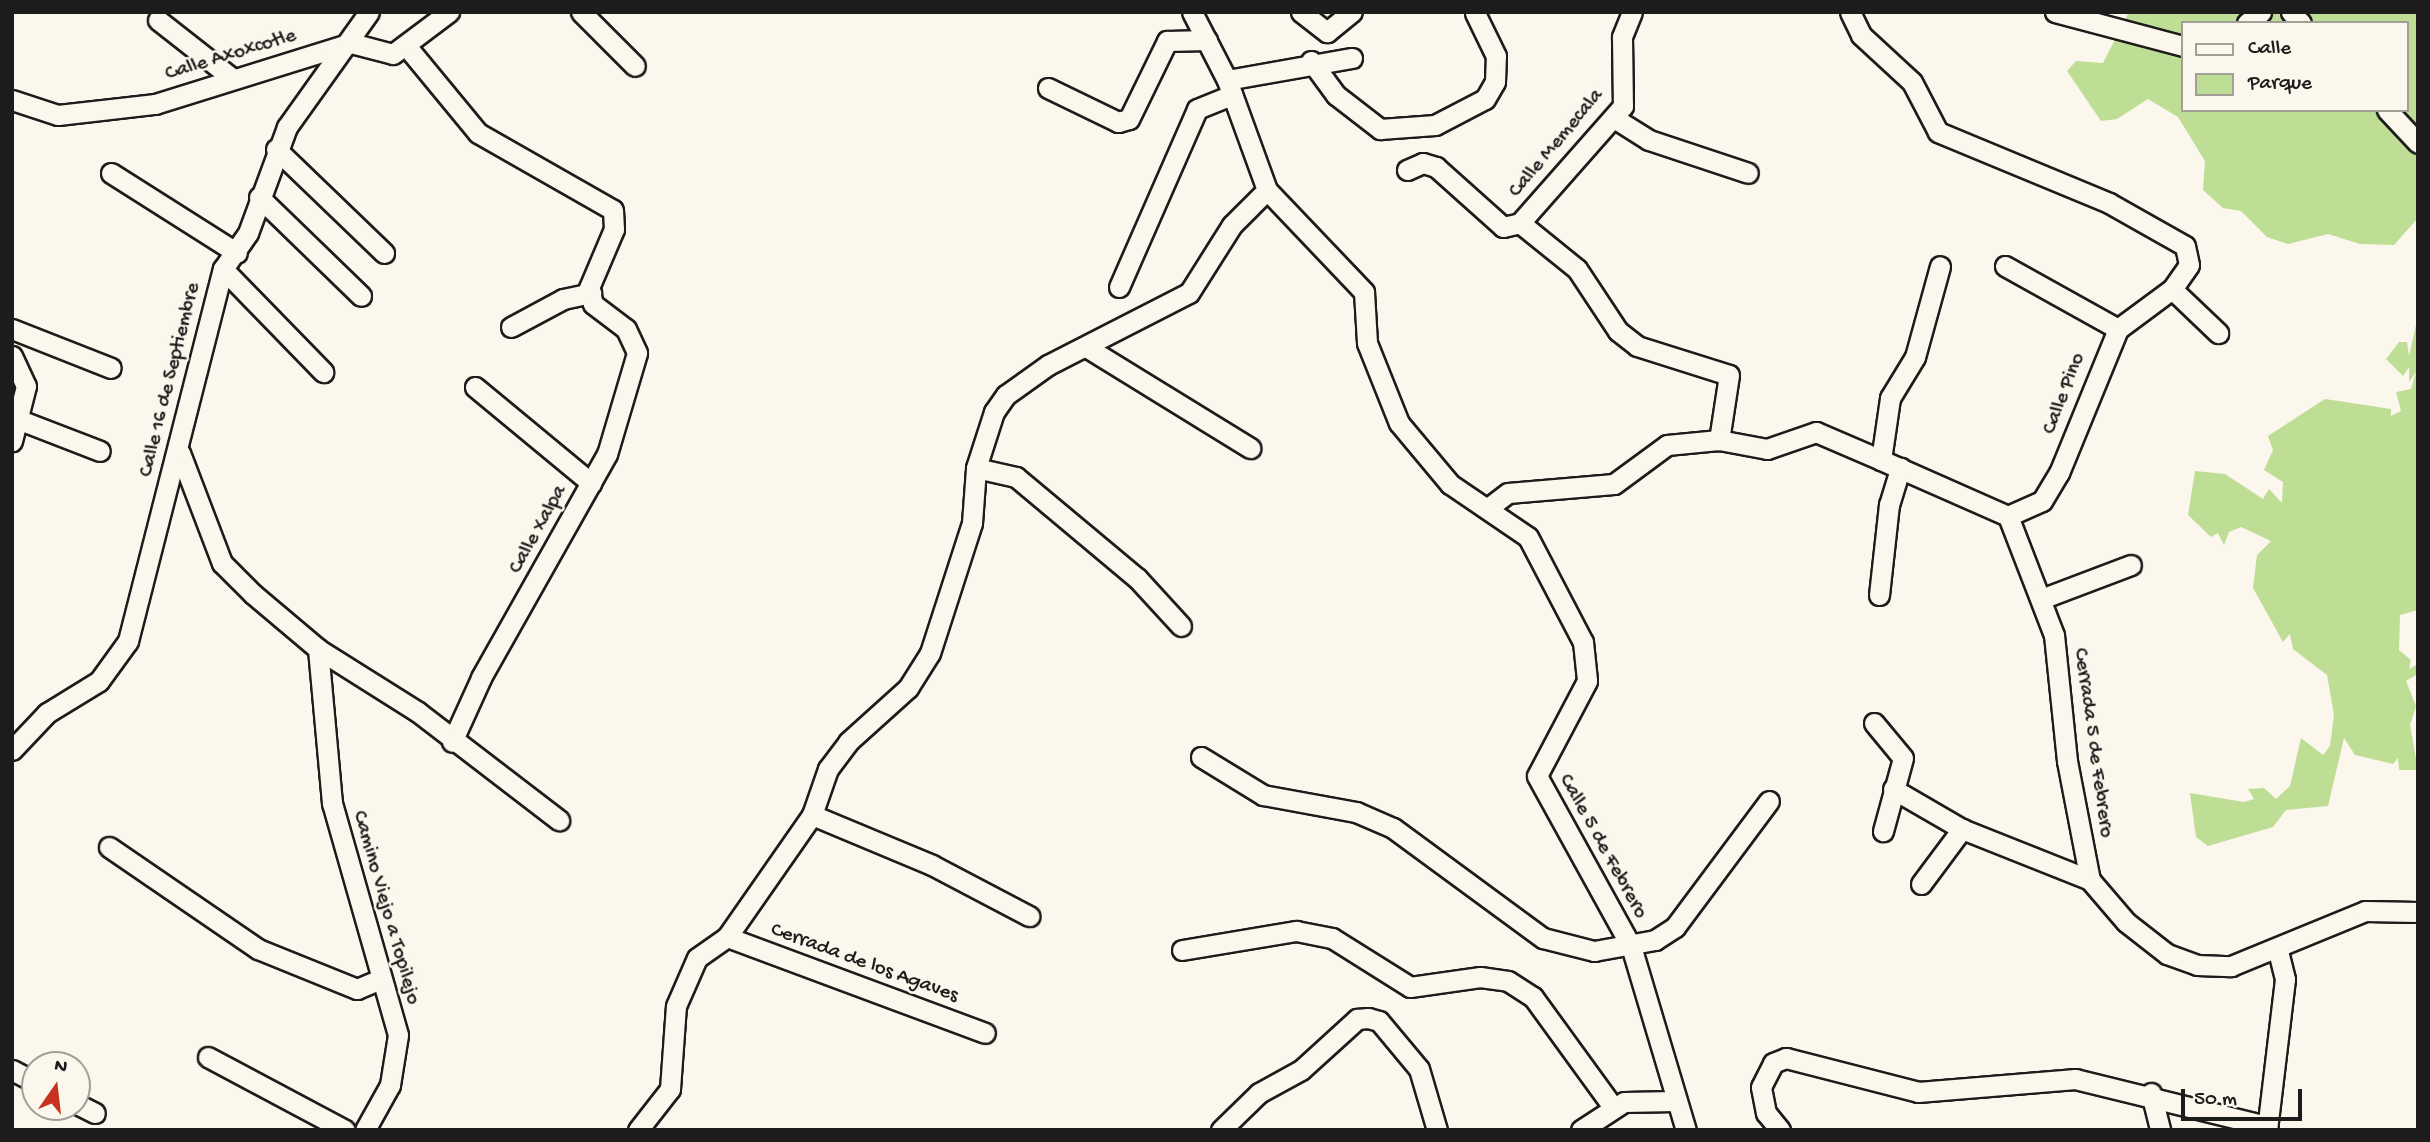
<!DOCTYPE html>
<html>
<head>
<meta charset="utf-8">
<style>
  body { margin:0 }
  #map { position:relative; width:2430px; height:1142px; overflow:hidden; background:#fbf7ec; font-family:"Gochi Hand",sans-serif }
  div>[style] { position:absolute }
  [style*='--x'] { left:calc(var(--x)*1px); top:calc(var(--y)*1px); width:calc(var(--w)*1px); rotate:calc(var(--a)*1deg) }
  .green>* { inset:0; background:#bedd95 }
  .roads { filter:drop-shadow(2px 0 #1c1c1c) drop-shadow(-2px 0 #1c1c1c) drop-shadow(0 2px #1c1c1c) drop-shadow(0 -2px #1c1c1c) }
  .street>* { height:19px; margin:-9.5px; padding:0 9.5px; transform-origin:9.5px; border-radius:9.5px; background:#fbf7ec }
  span { translate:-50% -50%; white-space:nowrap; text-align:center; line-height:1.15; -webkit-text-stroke:5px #fbf7ec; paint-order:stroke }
  .street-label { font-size:21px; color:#1c1c1c }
  .frame { position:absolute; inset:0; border:14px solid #1c1c1c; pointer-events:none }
  .legend { position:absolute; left:2181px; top:21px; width:228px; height:91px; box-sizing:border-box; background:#fbf7ec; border:2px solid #a29f99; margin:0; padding:9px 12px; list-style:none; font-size:21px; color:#1c1c1c }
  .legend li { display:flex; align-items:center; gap:14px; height:35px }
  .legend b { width:35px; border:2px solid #a29f99 }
  .north { position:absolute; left:21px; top:1051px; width:70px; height:70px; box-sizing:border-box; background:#fbf7ec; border:2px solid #a29f99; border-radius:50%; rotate:14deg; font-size:19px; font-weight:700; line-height:28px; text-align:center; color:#1c1c1c }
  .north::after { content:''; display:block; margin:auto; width:24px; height:32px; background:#c8321e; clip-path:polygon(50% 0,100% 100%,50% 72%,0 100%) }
  .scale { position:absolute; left:2181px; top:1089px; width:121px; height:32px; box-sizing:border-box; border:4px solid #1c1c1c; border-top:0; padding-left:9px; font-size:21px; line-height:24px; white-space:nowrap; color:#1c1c1c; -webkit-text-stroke:5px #fbf7ec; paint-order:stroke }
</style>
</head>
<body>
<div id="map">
  <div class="green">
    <div style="clip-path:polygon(evenodd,2129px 12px,2418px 12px,2418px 218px,2394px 245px,2360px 244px,2328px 234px,2288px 244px,2267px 237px,2241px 211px,2223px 208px,2203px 190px,2205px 161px,2178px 117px,2148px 99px,2117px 119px,2101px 121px,2067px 71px,2076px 61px,2103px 63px,2129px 12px,2183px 23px,2407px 23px,2407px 110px,2183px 110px,2183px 23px)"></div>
    <div style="clip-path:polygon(2418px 316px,2418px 610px,2400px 615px,2399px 650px,2411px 660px,2409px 669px,2418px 664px,2418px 674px,2406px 681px,2416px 706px,2410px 725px,2418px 770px,2399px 770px,2398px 758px,2393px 764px,2355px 755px,2344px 738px,2328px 806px,2286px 810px,2273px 827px,2208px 846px,2196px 837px,2190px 793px,2244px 802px,2254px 799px,2248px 789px,2264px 788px,2276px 799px,2290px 786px,2301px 738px,2323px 755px,2330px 746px,2334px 715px,2327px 675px,2293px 649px,2290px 634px,2283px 642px,2253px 588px,2257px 555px,2271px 541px,2241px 527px,2229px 532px,2224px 545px,2218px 533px,2211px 537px,2188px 515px,2195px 471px,2225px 474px,2263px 499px,2269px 489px,2282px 503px,2283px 482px,2264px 470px,2273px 450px,2268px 436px,2325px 399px,2391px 409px,2391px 416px,2401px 411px,2396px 392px,2411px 389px,2416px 372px,2409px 382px,2409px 367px,2403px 376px,2386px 359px,2399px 342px,2407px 342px,2409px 356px)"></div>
  </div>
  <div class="roads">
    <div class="street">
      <div style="--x:581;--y:12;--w:76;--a:45"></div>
      <div style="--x:1192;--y:12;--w:76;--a:62.8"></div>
      <div style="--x:1227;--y:80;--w:117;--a:70"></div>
      <div style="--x:1267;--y:190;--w:141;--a:46.4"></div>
      <div style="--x:1364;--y:292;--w:51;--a:86.6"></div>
      <div style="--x:1367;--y:343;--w:86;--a:68.2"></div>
      <div style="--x:1399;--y:423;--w:80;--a:50.1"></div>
      <div style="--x:1450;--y:484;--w:94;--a:34.2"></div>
      <div style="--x:1528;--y:537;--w:119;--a:62.4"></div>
      <div style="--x:1583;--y:642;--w:39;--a:84"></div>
      <div style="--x:1587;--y:681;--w:107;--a:117.8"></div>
      <div style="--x:1537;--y:776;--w:194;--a:61.1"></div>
      <div style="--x:1631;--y:946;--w:192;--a:73.4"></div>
      <div style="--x:1301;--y:12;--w:33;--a:38"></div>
      <div style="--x:1327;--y:32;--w:32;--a:-39"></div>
      <div style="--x:1632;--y:12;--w:27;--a:112"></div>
      <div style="--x:1622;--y:37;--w:69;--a:89.2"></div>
      <div style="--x:1623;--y:106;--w:156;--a:131.4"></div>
      <div style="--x:1520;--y:223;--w:73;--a:38.9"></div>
      <div style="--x:1577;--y:269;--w:74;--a:56.5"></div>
      <div style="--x:1618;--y:331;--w:24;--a:38"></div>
      <div style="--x:1637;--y:346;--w:96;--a:17.5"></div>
      <div style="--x:1729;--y:375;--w:66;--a:98.7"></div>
      <div style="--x:1850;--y:12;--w:25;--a:64"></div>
      <div style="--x:1861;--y:35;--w:69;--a:42.7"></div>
      <div style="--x:1912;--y:82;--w:56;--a:62.5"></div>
      <div style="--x:1938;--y:132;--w:185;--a:22.5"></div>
      <div style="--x:2109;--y:203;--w:87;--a:29.5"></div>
      <div style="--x:2185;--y:246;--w:19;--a:78"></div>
      <div style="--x:2189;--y:265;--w:29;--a:125"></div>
      <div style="--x:2172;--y:289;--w:64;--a:43.7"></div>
      <div style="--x:2055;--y:12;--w:132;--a:14.9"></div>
      <div style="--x:2291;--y:12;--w:15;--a:48"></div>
      <div style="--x:158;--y:20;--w:94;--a:38.1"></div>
      <div style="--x:2247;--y:23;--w:18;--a:-38"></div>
      <div style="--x:408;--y:48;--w:110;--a:50.5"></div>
      <div style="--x:478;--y:133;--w:155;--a:29.7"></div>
      <div style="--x:613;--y:210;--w:19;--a:87"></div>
      <div style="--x:614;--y:229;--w:64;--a:113"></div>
      <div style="--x:589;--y:288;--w:16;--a:76"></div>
      <div style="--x:593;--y:304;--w:41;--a:37.1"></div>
      <div style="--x:626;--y:329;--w:26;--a:65"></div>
      <div style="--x:637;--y:353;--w:105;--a:106.5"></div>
      <div style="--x:607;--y:454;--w:257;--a:119.4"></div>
      <div style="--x:481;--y:678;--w:70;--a:114.4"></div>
      <div style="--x:1311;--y:61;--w:42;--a:53.7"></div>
      <div style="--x:1336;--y:95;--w:56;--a:37.7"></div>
      <div style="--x:1380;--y:129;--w:55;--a:-4.2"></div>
      <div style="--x:1435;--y:125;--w:56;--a:-27.5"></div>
      <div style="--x:1485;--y:99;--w:20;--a:-60"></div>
      <div style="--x:1495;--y:82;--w:26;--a:-88"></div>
      <div style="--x:1496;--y:56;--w:48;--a:-116"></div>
      <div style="--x:1227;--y:80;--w:127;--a:-10"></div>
      <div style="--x:1048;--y:88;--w:78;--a:25.9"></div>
      <div style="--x:1118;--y:122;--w:11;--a:-15"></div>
      <div style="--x:1129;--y:119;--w:87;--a:-64"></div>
      <div style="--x:1167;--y:41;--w:40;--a:-1.4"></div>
      <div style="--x:12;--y:100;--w:48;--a:18.1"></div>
      <div style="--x:58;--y:115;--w:98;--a:-6.5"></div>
      <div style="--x:155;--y:104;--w:205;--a:-17.3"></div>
      <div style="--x:351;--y:43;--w:43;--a:14.7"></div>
      <div style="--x:393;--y:54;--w:70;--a:-36.9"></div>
      <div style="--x:2387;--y:110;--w:45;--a:46.8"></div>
      <div style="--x:1614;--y:118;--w:41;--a:32.2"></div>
      <div style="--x:1649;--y:140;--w:104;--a:18.4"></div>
      <div style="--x:276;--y:149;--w:150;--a:43.9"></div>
      <div style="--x:1407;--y:170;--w:17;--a:-24"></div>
      <div style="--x:1423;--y:163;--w:14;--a:17"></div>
      <div style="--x:1436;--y:167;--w:90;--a:41.8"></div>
      <div style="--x:1503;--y:227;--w:17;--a:-13"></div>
      <div style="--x:111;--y:173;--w:149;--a:32.4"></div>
      <div style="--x:259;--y:197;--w:142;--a:44.1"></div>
      <div style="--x:2005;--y:266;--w:129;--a:29.1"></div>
      <div style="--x:223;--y:269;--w:144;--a:45.8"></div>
      <div style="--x:1119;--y:287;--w:194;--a:-66.3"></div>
      <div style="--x:1197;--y:109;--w:38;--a:-22"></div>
      <div style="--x:511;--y:327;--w:59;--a:-28.3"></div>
      <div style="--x:563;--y:299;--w:29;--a:-12"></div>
      <div style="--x:12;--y:329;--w:106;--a:21.5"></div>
      <div style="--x:1086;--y:347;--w:193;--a:31.6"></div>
      <div style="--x:12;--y:356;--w:33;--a:65"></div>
      <div style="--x:26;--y:386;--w:57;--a:104.3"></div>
      <div style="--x:475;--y:387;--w:151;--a:39.6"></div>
      <div style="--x:12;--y:417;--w:94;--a:21.1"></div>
      <div style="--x:180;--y:453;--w:118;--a:69.1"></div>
      <div style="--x:222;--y:563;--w:44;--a:45"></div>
      <div style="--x:253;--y:594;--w:85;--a:40.2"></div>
      <div style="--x:318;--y:649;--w:118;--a:32.2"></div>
      <div style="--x:418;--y:712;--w:178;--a:37.5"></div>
      <div style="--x:1881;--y:460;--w:63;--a:-81.7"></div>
      <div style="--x:1890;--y:398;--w:48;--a:-58.6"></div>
      <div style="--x:1915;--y:357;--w:94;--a:-74.6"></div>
      <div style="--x:976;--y:468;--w:41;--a:12.7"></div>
      <div style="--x:1016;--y:477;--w:158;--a:39.9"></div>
      <div style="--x:1137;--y:578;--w:65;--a:47.5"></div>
      <div style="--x:1488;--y:508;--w:25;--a:-37"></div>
      <div style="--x:1508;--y:493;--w:106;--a:-4.9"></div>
      <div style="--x:1614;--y:484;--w:66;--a:-36.3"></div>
      <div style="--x:1667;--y:445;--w:52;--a:-5.5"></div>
      <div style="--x:1719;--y:440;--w:49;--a:10.6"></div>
      <div style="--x:1767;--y:449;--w:52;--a:-19.1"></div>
      <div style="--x:1816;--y:432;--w:71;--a:23.3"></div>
      <div style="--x:1881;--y:460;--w:139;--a:23.8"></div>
      <div style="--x:2008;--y:516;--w:128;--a:68.9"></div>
      <div style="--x:2054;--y:635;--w:127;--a:84.1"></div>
      <div style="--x:2067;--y:761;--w:121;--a:79.1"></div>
      <div style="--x:2090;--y:880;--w:55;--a:49.4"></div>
      <div style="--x:2126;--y:922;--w:52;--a:38"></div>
      <div style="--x:2167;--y:954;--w:32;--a:20"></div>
      <div style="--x:2197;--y:965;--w:34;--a:2"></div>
      <div style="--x:2231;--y:966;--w:145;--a:-22.3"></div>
      <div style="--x:2365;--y:911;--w:53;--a:1.1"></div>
      <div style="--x:2008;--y:516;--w:37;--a:-24"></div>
      <div style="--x:2042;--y:501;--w:33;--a:-59"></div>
      <div style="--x:2059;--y:473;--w:156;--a:-67.7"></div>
      <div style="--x:2118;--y:329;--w:67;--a:-36.5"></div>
      <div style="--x:1879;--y:595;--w:91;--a:-83.7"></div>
      <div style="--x:1889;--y:505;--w:39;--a:-73"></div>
      <div style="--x:2041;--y:599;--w:96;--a:-20.7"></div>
      <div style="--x:318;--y:649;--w:155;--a:84.8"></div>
      <div style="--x:332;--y:803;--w:241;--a:74.1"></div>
      <div style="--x:398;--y:1035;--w:51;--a:99.1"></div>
      <div style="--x:390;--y:1085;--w:51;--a:119.1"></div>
      <div style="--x:1874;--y:723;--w:45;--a:50.4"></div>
      <div style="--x:1903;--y:758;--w:76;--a:105.3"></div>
      <div style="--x:12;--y:750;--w:51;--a:-46.6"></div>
      <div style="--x:47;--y:713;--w:61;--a:-31.6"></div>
      <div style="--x:99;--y:681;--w:49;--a:-54.1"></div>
      <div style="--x:128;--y:641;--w:384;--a:-75.7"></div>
      <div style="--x:223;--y:269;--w:44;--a:-55.2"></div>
      <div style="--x:248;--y:233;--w:113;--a:-69.8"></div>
      <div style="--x:287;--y:127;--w:141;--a:-54.5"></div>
      <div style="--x:1201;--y:757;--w:73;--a:31.5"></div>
      <div style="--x:1263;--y:795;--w:95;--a:10.4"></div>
      <div style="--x:1356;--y:812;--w:40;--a:23.4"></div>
      <div style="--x:1393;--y:828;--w:186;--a:36.3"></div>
      <div style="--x:1543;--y:938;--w:53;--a:14.3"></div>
      <div style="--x:1594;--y:951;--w:62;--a:-10.2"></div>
      <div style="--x:1655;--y:940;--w:24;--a:-33"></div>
      <div style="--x:1675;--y:927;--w:157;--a:-53.3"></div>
      <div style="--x:1893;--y:789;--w:80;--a:30.1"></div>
      <div style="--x:812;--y:815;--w:130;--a:22.6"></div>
      <div style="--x:932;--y:865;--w:110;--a:27.7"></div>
      <div style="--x:109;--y:847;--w:181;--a:34.4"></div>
      <div style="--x:258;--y:949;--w:107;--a:22"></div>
      <div style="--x:357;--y:989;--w:25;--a:-23"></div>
      <div style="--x:1921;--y:884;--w:69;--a:-53.3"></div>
      <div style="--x:1962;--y:829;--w:138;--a:21.7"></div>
      <div style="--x:727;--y:937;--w:275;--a:20.4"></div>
      <div style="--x:1182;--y:950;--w:116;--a:-9.5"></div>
      <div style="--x:1296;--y:931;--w:37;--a:11"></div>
      <div style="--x:1332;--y:938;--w:92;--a:32.1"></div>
      <div style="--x:1410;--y:987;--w:71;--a:-8.1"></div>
      <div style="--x:1480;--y:977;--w:28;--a:8"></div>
      <div style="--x:1508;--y:981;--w:30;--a:33"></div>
      <div style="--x:1533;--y:997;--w:136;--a:54"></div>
      <div style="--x:208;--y:1057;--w:155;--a:28.1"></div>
      <div style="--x:12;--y:1070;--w:26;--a:28"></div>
      <div style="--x:2151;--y:1093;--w:38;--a:76"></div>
      <div style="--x:77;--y:1104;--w:20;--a:27"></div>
      <div style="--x:638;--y:1130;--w:52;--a:-52"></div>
      <div style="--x:670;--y:1089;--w:83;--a:-85.9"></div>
      <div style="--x:676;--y:1006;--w:52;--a:-66.4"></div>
      <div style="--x:697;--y:958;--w:37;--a:-35"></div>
      <div style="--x:727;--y:937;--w:149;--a:-55.1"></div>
      <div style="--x:812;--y:815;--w:49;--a:-70.8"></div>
      <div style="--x:828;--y:769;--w:34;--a:-53"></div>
      <div style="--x:848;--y:742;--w:81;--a:-42"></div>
      <div style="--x:908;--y:688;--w:41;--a:-57.8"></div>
      <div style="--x:930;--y:653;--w:137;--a:-72.1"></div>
      <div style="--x:972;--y:523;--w:55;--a:-85.8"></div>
      <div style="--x:976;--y:468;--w:59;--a:-72.2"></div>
      <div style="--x:994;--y:412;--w:21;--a:-55"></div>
      <div style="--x:1006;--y:395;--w:52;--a:-35.5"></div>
      <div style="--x:1048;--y:365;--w:158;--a:-27.1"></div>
      <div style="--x:1189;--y:293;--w:80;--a:-57.7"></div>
      <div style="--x:1232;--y:225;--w:49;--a:-45"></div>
      <div style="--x:1221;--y:1130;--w:53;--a:-44.2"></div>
      <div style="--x:1259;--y:1093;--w:48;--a:-28.7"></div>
      <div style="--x:1301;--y:1070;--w:76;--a:-42.3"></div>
      <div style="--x:1357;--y:1019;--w:11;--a:-5"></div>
      <div style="--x:1368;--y:1018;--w:11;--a:15"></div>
      <div style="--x:1379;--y:1021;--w:62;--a:50.2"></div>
      <div style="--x:1419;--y:1069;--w:64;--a:73.6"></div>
      <div style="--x:1581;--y:1130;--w:51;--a:-33.1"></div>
      <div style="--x:1624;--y:1102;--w:51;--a:-1.1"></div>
      <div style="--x:1780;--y:1130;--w:22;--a:-129"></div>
      <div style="--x:1766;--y:1113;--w:26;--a:-101"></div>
      <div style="--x:1761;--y:1087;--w:27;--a:-63"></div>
      <div style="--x:1773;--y:1063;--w:14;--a:-21"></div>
      <div style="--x:1786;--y:1058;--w:136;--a:14.4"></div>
      <div style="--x:1918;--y:1092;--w:158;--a:-4.7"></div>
      <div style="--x:2075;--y:1079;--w:198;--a:13.8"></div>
      <div style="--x:2267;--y:1130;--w:152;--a:-83.2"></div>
      <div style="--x:2285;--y:979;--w:29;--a:-104"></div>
    </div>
  </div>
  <div class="street-label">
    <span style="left:231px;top:56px;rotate:-17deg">Calle Axoxcotle</span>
    <span style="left:1557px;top:144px;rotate:-50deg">Calle Memecala</span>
    <span style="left:171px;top:380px;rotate:-76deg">Calle 16 de Septiembre</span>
    <span style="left:2065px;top:394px;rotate:-69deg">Calle Pino</span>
    <span style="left:539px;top:530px;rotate:-61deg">Calle Xalpa</span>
    <span style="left:2092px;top:743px;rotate:82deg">Cerrada 5 de Febrero</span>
    <span style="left:1602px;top:847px;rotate:61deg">Calle 5 de Febrero</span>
    <span style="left:385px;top:908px;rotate:74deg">Camino Viejo a Topilejo</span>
    <span style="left:864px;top:964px;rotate:20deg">Cerrada de los Agaves</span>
  </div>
  <div class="frame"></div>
  <ul class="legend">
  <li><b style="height:9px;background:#fbf7ec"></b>Calle</li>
  <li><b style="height:19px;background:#bedd95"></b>Parque</li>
  </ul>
  <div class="north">N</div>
  <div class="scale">50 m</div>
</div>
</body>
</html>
